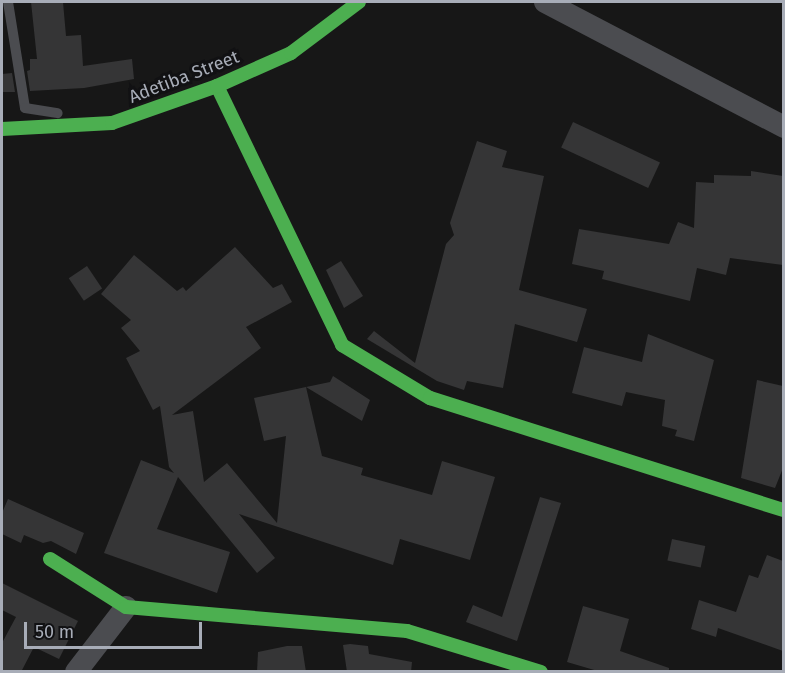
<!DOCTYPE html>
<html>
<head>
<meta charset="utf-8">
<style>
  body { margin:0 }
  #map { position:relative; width:785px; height:673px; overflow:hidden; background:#171717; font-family:"Fira Sans",sans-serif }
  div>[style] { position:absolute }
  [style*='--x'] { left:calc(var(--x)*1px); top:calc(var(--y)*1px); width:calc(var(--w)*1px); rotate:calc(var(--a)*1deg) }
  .building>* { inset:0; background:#353536; transform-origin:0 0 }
  .lane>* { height:10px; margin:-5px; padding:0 5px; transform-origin:5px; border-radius:5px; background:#4b4c50 }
  .street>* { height:22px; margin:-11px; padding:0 11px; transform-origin:11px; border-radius:11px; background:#4b4c50 }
  .fast>* { height:14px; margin:-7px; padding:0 7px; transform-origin:7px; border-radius:7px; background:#4caf50 }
  span { translate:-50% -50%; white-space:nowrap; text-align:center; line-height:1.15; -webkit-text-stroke:6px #111113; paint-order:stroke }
  .street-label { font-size:18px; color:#a8adb8 }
  .frame { position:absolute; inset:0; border:3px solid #a8adb8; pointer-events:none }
  .scale { position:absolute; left:24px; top:622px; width:178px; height:27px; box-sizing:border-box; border:3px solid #a8adb8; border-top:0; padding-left:8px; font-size:18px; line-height:21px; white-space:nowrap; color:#a8adb8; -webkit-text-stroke:4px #111113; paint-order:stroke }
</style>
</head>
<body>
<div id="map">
  <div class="building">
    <div style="clip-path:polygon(31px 2px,63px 2px,66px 36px,81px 35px,83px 66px,132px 59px,134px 79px,84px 88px,30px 91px,27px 71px,30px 70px,30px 59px,37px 59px)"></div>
    <div style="clip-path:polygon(12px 73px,15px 92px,2px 92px,2px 74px)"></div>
    <div style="left:573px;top:122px;width:96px;height:28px;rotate:25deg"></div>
    <div style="clip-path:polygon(477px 141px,507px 151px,502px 167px,544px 176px,519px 290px,587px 309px,577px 342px,515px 324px,503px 388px,467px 381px,464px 390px,437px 381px,367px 339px,374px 331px,415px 363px,446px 244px,454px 235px,450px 223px)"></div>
    <div style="clip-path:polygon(751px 171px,783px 176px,783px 265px,730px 258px,726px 275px,697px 268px,690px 301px,602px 279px,604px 271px,572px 264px,579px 229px,669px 244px,678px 222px,694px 228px,696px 182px,714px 183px,714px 175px,751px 176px)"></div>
    <div style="clip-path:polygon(235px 247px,273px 288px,282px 284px,292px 302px,246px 327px,261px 348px,172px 415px,193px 411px,204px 482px,227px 463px,277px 523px,286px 436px,264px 441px,254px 398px,306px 387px,322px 456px,363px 468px,361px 475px,432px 495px,442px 461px,495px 477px,470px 560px,400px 539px,393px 565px,239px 514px,275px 558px,257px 573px,178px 477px,157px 529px,230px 552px,217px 593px,104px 553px,141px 460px,174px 473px,169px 467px,160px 406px,153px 410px,126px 358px,140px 351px,121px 328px,131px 320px,101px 294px,134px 255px,177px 291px,183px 287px,186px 291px)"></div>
    <div style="clip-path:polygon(341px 261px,363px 296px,344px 308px,326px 270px)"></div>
    <div style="left:87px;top:266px;width:27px;height:22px;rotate:56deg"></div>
    <div style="clip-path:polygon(648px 334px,714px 360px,694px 441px,675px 436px,677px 430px,662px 426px,665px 400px,626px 392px,622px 406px,572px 393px,584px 347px,642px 362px)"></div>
    <div style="clip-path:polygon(333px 376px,370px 400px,362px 421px,306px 387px,330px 382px)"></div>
    <div style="clip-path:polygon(757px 380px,783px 386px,783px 468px,775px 488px,741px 478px)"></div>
    <div style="clip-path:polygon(540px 497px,561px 503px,517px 641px,466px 622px,473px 605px,502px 617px)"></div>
    <div style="clip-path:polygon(8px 499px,84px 533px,76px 554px,51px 541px,43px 543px,24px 535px,21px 543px,2px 534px,2px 513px)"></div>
    <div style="left:672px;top:539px;width:34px;height:22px;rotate:12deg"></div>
    <div style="clip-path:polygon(767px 555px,783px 561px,783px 651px,718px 628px,716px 637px,691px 629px,699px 600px,736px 612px,749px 575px,758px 578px)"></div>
    <div style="clip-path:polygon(2px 583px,78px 621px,59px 659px,34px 647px,21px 672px,2px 672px,2px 643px,16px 617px,2px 610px)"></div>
    <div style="clip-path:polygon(583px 606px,629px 619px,620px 651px,669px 668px,669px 672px,601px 672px,567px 662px)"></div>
    <div style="clip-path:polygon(350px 644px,368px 646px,369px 654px,412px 662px,411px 672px,347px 672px,343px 645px)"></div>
    <div style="clip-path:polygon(287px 646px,302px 646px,306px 672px,257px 672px,258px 652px)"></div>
  </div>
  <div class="lane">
    <div style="--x:8;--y:2;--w:107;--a:80.9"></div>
    <div style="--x:25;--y:108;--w:33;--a:9"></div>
  </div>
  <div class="street">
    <div style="--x:545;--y:2;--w:270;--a:27.6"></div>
    <div style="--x:76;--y:672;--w:82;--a:-52.4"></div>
  </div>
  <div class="fast">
    <div style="--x:217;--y:86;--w:288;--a:64.2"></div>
    <div style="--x:342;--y:345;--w:103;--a:31.1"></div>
    <div style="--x:430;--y:398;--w:371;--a:17.6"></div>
    <div style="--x:2;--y:129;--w:110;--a:-3.1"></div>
    <div style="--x:112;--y:123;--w:111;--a:-19.4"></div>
    <div style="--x:217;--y:86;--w:81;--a:-24"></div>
    <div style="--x:291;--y:53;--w:85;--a:-36.9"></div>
    <div style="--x:50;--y:559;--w:90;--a:32.3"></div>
    <div style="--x:126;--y:607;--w:282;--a:4.9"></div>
    <div style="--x:407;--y:631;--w:140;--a:17"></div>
  </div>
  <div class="street-label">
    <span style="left:184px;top:77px;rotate:-21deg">Adetiba Street</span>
  </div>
  <div class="frame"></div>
  <div class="scale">50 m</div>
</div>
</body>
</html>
